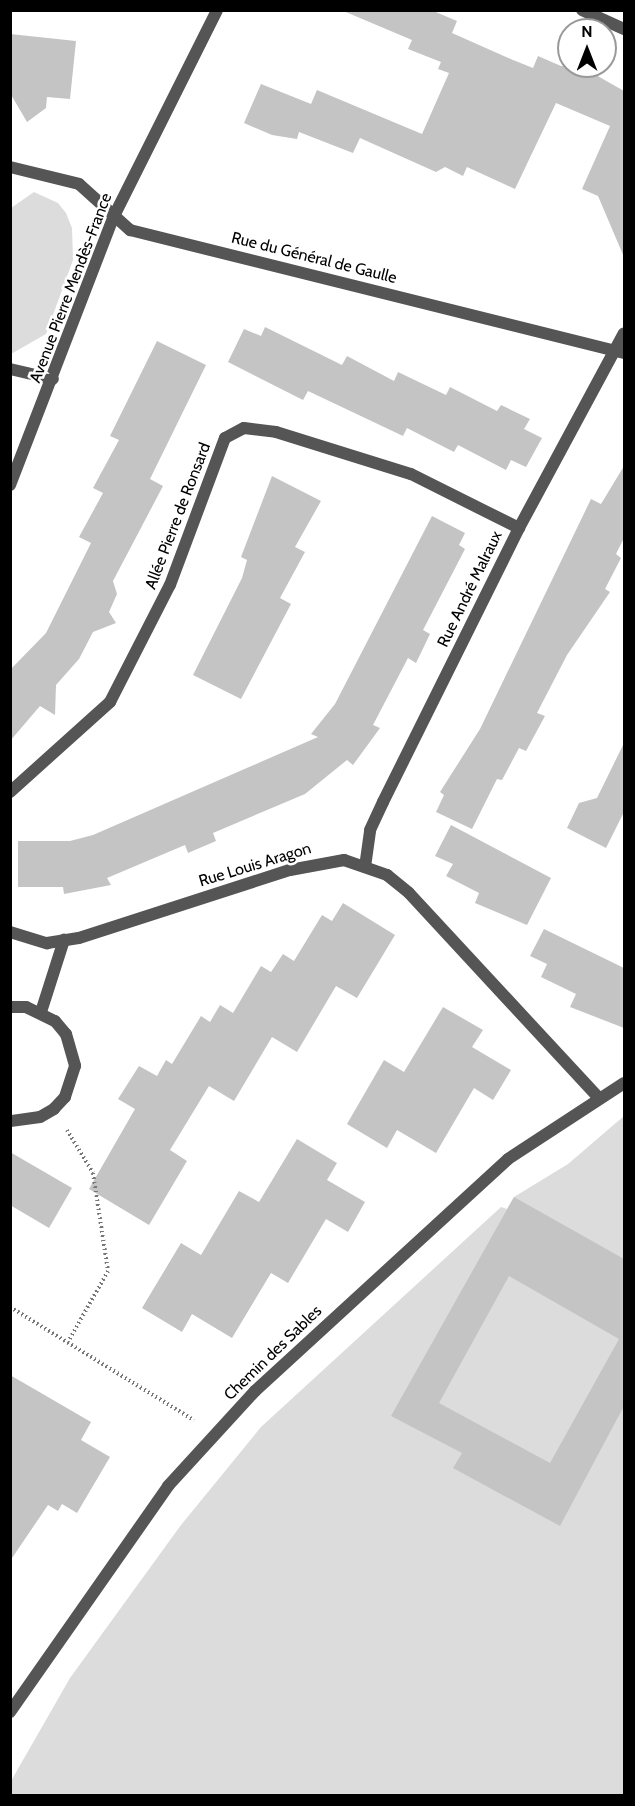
<!DOCTYPE html>
<html>
<head>
<meta charset="utf-8">
<style>
  body { margin:0 }
  #map { position:relative; width:635px; height:1806px; overflow:hidden; background:#fff; font-family:Cabin,sans-serif }
  div>[style] { position:absolute }
  [style*='--x'] { left:calc(var(--x)*1px); top:calc(var(--y)*1px); width:calc(var(--w)*1px); rotate:calc(var(--a)*1deg) }
  .green>* { inset:0; background:#dcdcdc }
  .building>* { inset:0; background:#c4c4c4 }
  .path>* { height:4px; margin-top:-2px; transform-origin:0; background:repeating-linear-gradient(90deg,#777 0 1.5px,transparent 0 4.5px) }
  .lane>* { height:12px; margin:-6px; padding:0 6px; transform-origin:6px; border-radius:6px; background:#555 }
  .street>* { height:12px; margin:-6px; padding:0 6px; transform-origin:6px; border-radius:6px; background:#555 }
  span { translate:-50% -50%; white-space:nowrap; text-align:center; line-height:1.15; -webkit-text-stroke:5px #fff; paint-order:stroke }
  .street-label { font-size:16px; color:#000 }
  .frame { position:absolute; inset:0; border:12px solid #000; pointer-events:none }
  .north { position:absolute; left:557px; top:18px; width:60px; height:60px; box-sizing:border-box; background:#fff; border:2px solid #999; border-radius:50%; rotate:0deg; font-size:16px; font-weight:700; line-height:24px; text-align:center; color:#000 }
  .north::after { content:''; display:block; margin:auto; width:21px; height:27px; background:#000; clip-path:polygon(50% 0,100% 100%,50% 72%,0 100%) }
</style>
</head>
<body>
<div id="map">
  <div class="green">
    <div style="clip-path:polygon(34px 192px,58px 203px,66px 213px,72px 228px,73px 260px,46px 334px,11px 354px,11px 208px)"></div>
    <div style="clip-path:polygon(624px 1116px,624px 1795px,11px 1796px,11px 1781px,70px 1678px,181px 1525px,261px 1427px,501px 1207px,507px 1209px,514px 1197px,568px 1164px)"></div>
  </div>
  <div class="building">
    <div style="clip-path:polygon(341px 10px,431px 10px,457px 21px,452px 33px,513px 60px,533px 68px,538px 56px,561px 66px,580px 66px,624px 91px,624px 257px,598px 196px,582px 189px,610px 126px,556px 103px,515px 189px,467px 167px,463px 176px,445px 167px,436px 172px,360px 138px,353px 153px,299px 132px,297px 139px,272px 135px,244px 123px,261px 84px,311px 104px,317px 90px,422px 134px,449px 73px,438px 69px,441px 62px,408px 49px,412px 40px)"></div>
    <div style="clip-path:polygon(10px 34px,76px 41px,70px 99px,47px 97px,46px 108px,27px 122px,10px 93px)"></div>
    <div style="clip-path:polygon(265px 327px,342px 365px,347px 356px,394px 381px,398px 372px,446px 395px,450px 387px,497px 411px,501px 405px,530px 419px,524px 429px,542px 438px,526px 467px,511px 460px,506px 470px,458px 445px,454px 452px,407px 428px,403px 436px,308px 391px,303px 400px,228px 362px,244px 329px,261px 336px)"></div>
    <div style="clip-path:polygon(157px 341px,206px 365px,150px 479px,163px 486px,113px 581px,117px 594px,109px 612px,116px 623px,93px 632px,79px 659px,56px 685px,55px 715px,40px 706px,10px 741px,10px 670px,46px 633px,91px 543px,79px 537px,103px 493px,93px 488px,119px 440px,110px 436px)"></div>
    <div style="clip-path:polygon(624px 466px,624px 538px,616px 554px,621px 558px,605px 589px,610px 592px,567px 655px,537px 713px,545px 716px,526px 751px,519px 748px,502px 780px,497px 779px,472px 829px,436px 812px,444px 795px,440px 792px,480px 729px,591px 499px,601px 504px)"></div>
    <div style="clip-path:polygon(272px 476px,321px 501px,295px 547px,305px 552px,280px 598px,291px 604px,241px 699px,193px 675px,242px 578px,247px 560px,241px 557px)"></div>
    <div style="clip-path:polygon(432px 516px,465px 533px,459px 545px,465px 549px,423px 630px,430px 634px,416px 663px,408px 658px,373px 725px,380px 728px,353px 765px,347px 760px,305px 794px,213px 833px,216px 841px,188px 853px,185px 845px,107px 878px,111px 885px,64px 894px,63px 887px,18px 887px,18px 841px,70px 841px,93px 835px,318px 737px,311px 734px,335px 704px)"></div>
    <div style="clip-path:polygon(624px 743px,624px 812px,606px 848px,567px 828px,579px 803px,597px 798px)"></div>
    <div style="clip-path:polygon(451px 825px,551px 878px,527px 925px,475px 903px,479px 893px,446px 876px,453px 864px,435px 856px)"></div>
    <div style="clip-path:polygon(343px 903px,395px 935px,357px 998px,336px 986px,297px 1052px,272px 1037px,234px 1101px,209px 1086px,170px 1150px,187px 1161px,149px 1225px,89px 1189px,135px 1109px,118px 1099px,139px 1066px,157px 1076px,166px 1060px,172px 1064px,201px 1016px,210px 1022px,220px 1005px,233px 1013px,261px 966px,271px 972px,283px 954px,294px 961px,322px 915px,332px 921px)"></div>
    <div style="clip-path:polygon(544px 929px,624px 968px,624px 1028px,570px 1007px,576px 994px,541px 977px,547px 964px,530px 956px)"></div>
    <div style="clip-path:polygon(443px 1007px,483px 1030px,472px 1047px,511px 1070px,493px 1100px,474px 1088px,436px 1153px,397px 1130px,387px 1148px,347px 1124px,384px 1060px,404px 1072px)"></div>
    <div style="clip-path:polygon(297px 1139px,337px 1163px,327px 1180px,365px 1202px,348px 1232px,326px 1219px,288px 1283px,271px 1273px,232px 1338px,192px 1314px,182px 1332px,142px 1308px,181px 1243px,201px 1255px,239px 1191px,259px 1202px)"></div>
    <div style="clip-path:polygon(10px 1152px,72px 1188px,49px 1228px,10px 1205px)"></div>
    <div style="clip-path:polygon(evenodd,514px 1197px,624px 1259px,624px 1406px,560px 1526px,453px 1468px,462px 1453px,391px 1416px,514px 1197px,509px 1276px,619px 1339px,550px 1463px,439px 1403px,509px 1276px)"></div>
    <div style="clip-path:polygon(10px 1375px,91px 1422px,81px 1440px,110px 1457px,77px 1513px,62px 1504px,58px 1511px,48px 1505px,10px 1561px)"></div>
  </div>
  <div class="path">
    <div style="--x:67;--y:1130;--w:50;--a:58.8"></div>
    <div style="--x:93;--y:1173;--w:99;--a:81.3"></div>
    <div style="--x:108;--y:1271;--w:81;--a:119.4"></div>
    <div style="--x:10;--y:1307;--w:216;--a:31.6"></div>
  </div>
  <div class="lane">
    <div style="--x:10;--y:369;--w:44;--a:13.1"></div>
  </div>
  <div class="street">
    <div style="--x:582;--y:10;--w:46;--a:24.3"></div>
    <div style="--x:10;--y:167;--w:71;--a:13.8"></div>
    <div style="--x:79;--y:184;--w:69;--a:42"></div>
    <div style="--x:130;--y:230;--w:509;--a:13.98"></div>
    <div style="--x:10;--y:485;--w:288;--a:-68.9"></div>
    <div style="--x:114;--y:216;--w:230;--a:-63.4"></div>
    <div style="--x:10;--y:792;--w:135;--a:-42"></div>
    <div style="--x:110;--y:702;--w:131;--a:-62.9"></div>
    <div style="--x:170;--y:585;--w:157;--a:-69.5"></div>
    <div style="--x:225;--y:438;--w:21;--a:-28"></div>
    <div style="--x:244;--y:428;--w:32;--a:7"></div>
    <div style="--x:276;--y:432;--w:141;--a:17.3"></div>
    <div style="--x:411;--y:474;--w:121;--a:26.6"></div>
    <div style="--x:365;--y:867;--w:37;--a:-82"></div>
    <div style="--x:370;--y:830;--w:31;--a:-65"></div>
    <div style="--x:383;--y:802;--w:306;--a:-63.6"></div>
    <div style="--x:519;--y:528;--w:221;--a:-61.7"></div>
    <div style="--x:10;--y:932;--w:39;--a:17"></div>
    <div style="--x:47;--y:943;--w:32;--a:-9"></div>
    <div style="--x:79;--y:938;--w:222;--a:-17.9"></div>
    <div style="--x:290;--y:870;--w:55;--a:-10.5"></div>
    <div style="--x:344;--y:860;--w:46;--a:19.2"></div>
    <div style="--x:387;--y:875;--w:28;--a:39"></div>
    <div style="--x:409;--y:893;--w:280;--a:47.2"></div>
    <div style="--x:10;--y:1007;--w:16;--a:0"></div>
    <div style="--x:26;--y:1007;--w:32;--a:26"></div>
    <div style="--x:55;--y:1021;--w:17;--a:50"></div>
    <div style="--x:66;--y:1034;--w:33;--a:74"></div>
    <div style="--x:75;--y:1066;--w:33;--a:108"></div>
    <div style="--x:65;--y:1097;--w:16;--a:133"></div>
    <div style="--x:54;--y:1109;--w:16;--a:150"></div>
    <div style="--x:40;--y:1117;--w:30;--a:172"></div>
    <div style="--x:41;--y:1012;--w:76;--a:-72.3"></div>
    <div style="--x:10;--y:1712;--w:276;--a:-55"></div>
    <div style="--x:168;--y:1486;--w:129;--a:-47.5"></div>
    <div style="--x:255;--y:1391;--w:343;--a:-42.5"></div>
    <div style="--x:508;--y:1159;--w:139;--a:-33.2"></div>
  </div>
  <div class="street-label">
    <span style="left:314px;top:258px;rotate:14deg">Rue du Général de Gaulle</span>
    <span style="left:71px;top:288px;rotate:-69deg">Avenue Pierre Mendès-France</span>
    <span style="left:178px;top:516px;rotate:-69deg">Allée Pierre de Ronsard</span>
    <span style="left:470px;top:589px;rotate:-64deg">Rue André Malraux</span>
    <span style="left:255px;top:865px;rotate:-17deg">Rue Louis Aragon</span>
    <span style="left:273px;top:1353px;rotate:-44deg">Chemin des Sables</span>
  </div>
  <div class="frame"></div>
  <div class="north">N</div>
</div>
</body>
</html>
